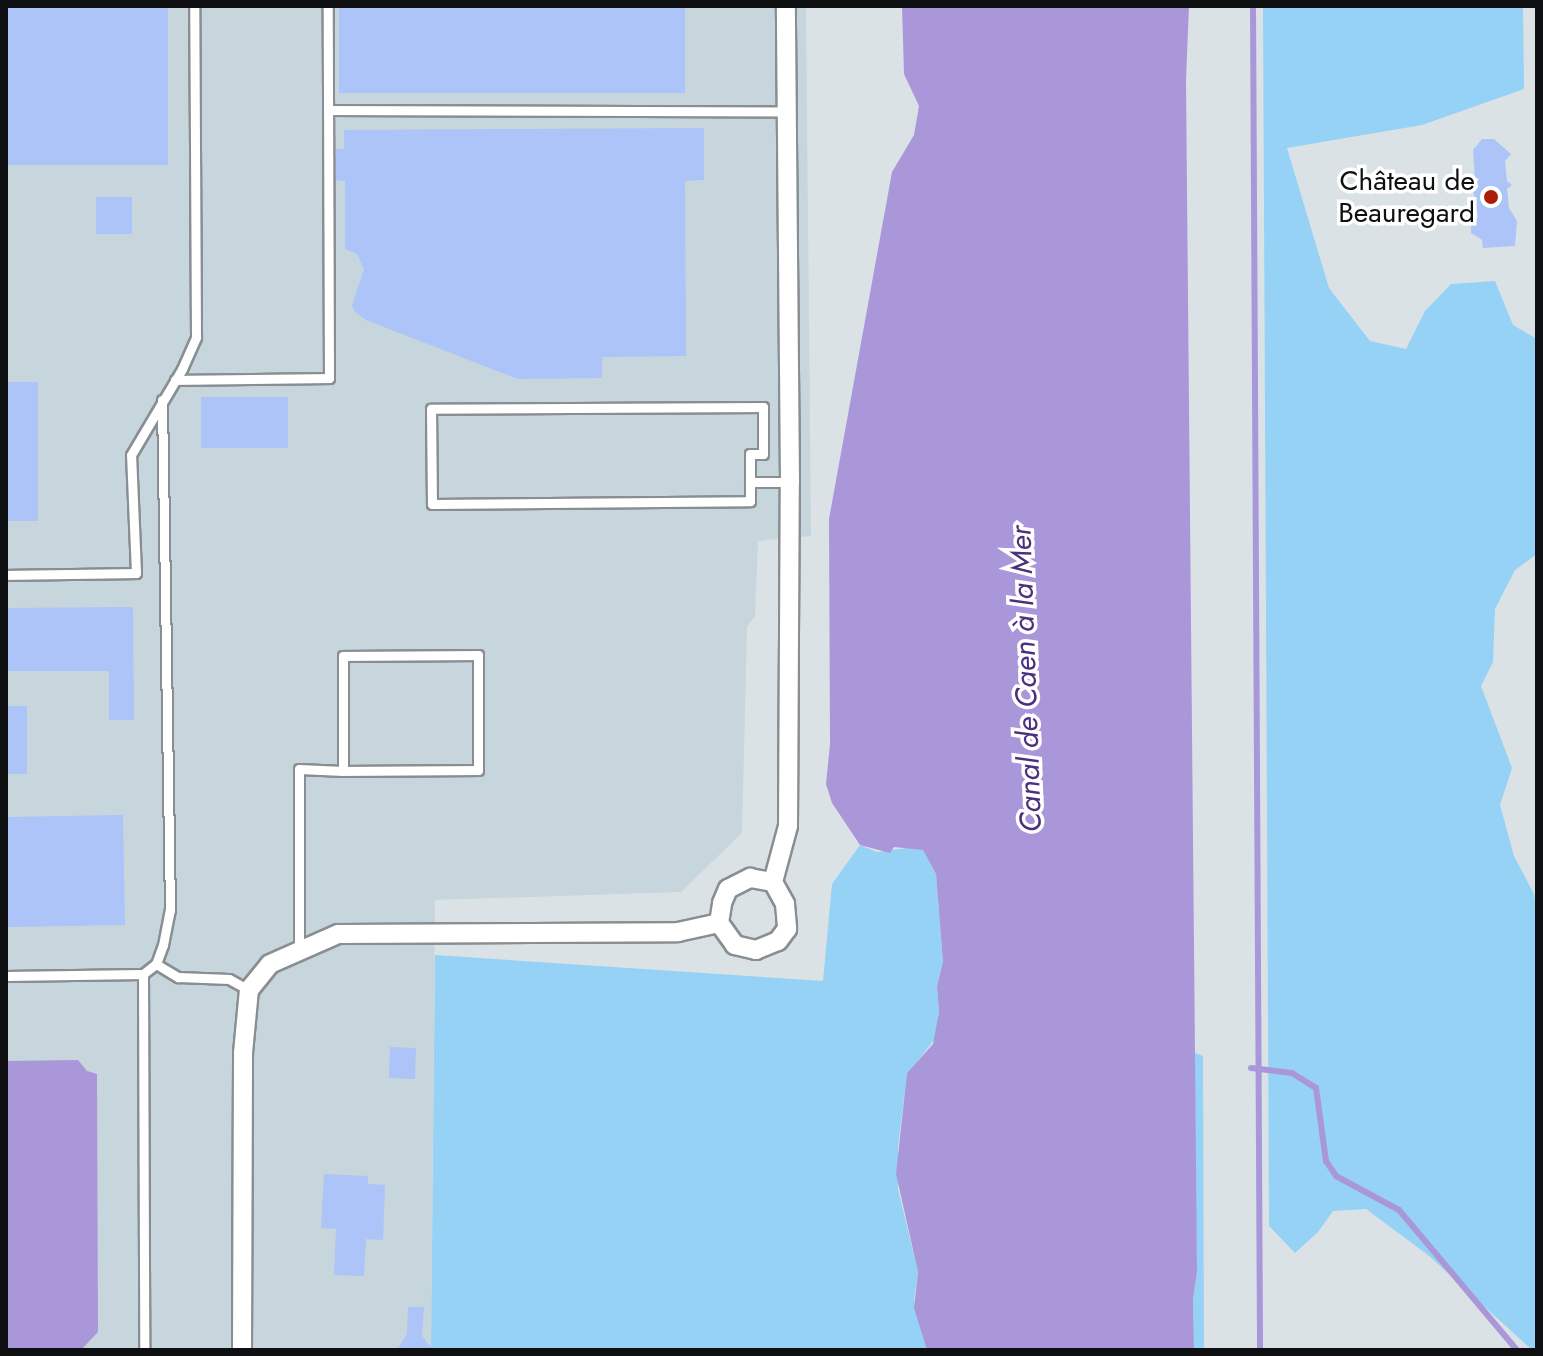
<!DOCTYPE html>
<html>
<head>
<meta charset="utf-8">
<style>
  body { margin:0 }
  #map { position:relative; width:1543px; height:1356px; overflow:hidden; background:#dbe2e6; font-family:Jost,sans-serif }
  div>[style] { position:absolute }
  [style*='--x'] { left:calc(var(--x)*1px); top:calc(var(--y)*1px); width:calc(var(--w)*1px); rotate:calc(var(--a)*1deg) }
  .built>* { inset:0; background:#c7d5dd }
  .green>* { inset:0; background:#96d2f5 }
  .water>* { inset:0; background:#aa97d9 }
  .stream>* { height:6px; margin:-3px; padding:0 3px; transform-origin:3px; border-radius:3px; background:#aa97d9 }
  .building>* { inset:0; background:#acc4f7; transform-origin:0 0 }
  .roads { filter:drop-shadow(2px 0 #888e92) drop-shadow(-2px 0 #888e92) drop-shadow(0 2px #888e92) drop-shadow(0 -2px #888e92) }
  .service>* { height:9px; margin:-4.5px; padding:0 4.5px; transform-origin:4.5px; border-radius:4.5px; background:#fff }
  .minor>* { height:18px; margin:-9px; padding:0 9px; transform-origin:9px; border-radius:9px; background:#fff }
  .dots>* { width:22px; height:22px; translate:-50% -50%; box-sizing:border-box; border:4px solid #fff; border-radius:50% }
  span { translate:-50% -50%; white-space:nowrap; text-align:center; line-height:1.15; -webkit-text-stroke:7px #fff; paint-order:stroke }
  .poi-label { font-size:28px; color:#0d0f10 }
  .right { translate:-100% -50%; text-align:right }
  .water-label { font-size:30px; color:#4c307e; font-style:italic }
  .frame { position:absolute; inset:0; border:8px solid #0d0f10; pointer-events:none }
</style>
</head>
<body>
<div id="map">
  <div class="built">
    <div style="clip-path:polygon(6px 6px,806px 6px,811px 536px,758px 541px,755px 616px,747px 627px,742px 833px,681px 892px,435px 900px,431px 1350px,6px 1350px)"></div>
  </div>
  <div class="green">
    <div style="clip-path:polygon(1263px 6px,1523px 6px,1524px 89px,1422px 125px,1287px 148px,1329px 288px,1370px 341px,1406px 349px,1425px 311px,1451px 284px,1495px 281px,1513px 325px,1537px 339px,1537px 554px,1515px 570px,1495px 609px,1493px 662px,1481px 686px,1512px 768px,1500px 805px,1514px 856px,1534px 894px,1537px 917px,1537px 1350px,1532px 1350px,1428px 1255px,1366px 1209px,1333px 1211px,1318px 1232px,1295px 1253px,1269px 1226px)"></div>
    <div style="clip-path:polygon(860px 845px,877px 852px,914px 847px,923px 850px,936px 874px,943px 962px,937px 986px,939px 1012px,935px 1039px,907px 1074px,898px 1147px,898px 1189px,918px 1272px,914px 1300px,927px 1350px,431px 1350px,435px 955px,823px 981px,832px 884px)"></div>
    <div style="clip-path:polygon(1193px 1052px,1203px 1056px,1204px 1350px,1194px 1350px,1193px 1299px,1197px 1272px)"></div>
  </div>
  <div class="water">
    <div style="clip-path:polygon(902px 6px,1189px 6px,1186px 80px,1197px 1272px,1193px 1299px,1194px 1350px,927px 1350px,914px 1308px,918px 1272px,896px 1174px,907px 1073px,933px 1044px,939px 1012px,937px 986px,943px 962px,936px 874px,923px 850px,894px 847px,890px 853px,860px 845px,832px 803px,826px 784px,830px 744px,829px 519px,892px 172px,914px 135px,919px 106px,904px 74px)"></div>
    <div style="clip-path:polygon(78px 1060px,87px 1071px,97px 1074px,98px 1332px,81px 1350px,6px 1350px,6px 1061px)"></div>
  </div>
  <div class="stream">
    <div style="--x:1253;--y:6;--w:1344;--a:89.7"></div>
    <div style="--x:1251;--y:1068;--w:41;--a:7"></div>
    <div style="--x:1292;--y:1073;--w:28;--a:32"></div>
    <div style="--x:1316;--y:1088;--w:74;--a:82.2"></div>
    <div style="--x:1326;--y:1161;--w:18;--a:56"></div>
    <div style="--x:1336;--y:1176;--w:72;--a:28.4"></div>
    <div style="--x:1399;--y:1210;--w:183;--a:49.9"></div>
  </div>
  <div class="building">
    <div style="left:6px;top:6px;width:162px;height:159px"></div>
    <div style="left:339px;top:6px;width:346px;height:87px"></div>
    <div style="clip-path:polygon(704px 128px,704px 180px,685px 181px,686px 356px,602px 357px,602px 378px,518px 379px,366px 320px,355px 312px,352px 305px,364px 269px,357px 254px,345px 249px,345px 181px,336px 180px,336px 149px,344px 149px,344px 130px)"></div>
    <div style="clip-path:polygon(1482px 139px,1494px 139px,1511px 154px,1505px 161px,1507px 181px,1512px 185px,1507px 189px,1509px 208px,1517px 221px,1515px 246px,1483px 248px,1482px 240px,1471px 233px,1471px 226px,1478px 217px,1472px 184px,1475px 180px,1473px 150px)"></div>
    <div style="left:132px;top:197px;width:37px;height:36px;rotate:90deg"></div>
    <div style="left:38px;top:382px;width:139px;height:32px;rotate:90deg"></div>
    <div style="left:288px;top:397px;width:51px;height:87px;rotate:90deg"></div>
    <div style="clip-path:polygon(133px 607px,134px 720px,109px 720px,109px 671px,6px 671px,6px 608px)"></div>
    <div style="left:6px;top:706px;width:21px;height:68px"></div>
    <div style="left:123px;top:815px;width:110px;height:117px;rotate:89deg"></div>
    <div style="left:390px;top:1047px;width:26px;height:31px;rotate:2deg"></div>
    <div style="clip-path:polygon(324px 1174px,368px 1176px,368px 1184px,385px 1185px,383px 1240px,366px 1239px,364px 1276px,334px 1275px,336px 1229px,321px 1228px)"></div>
    <div style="clip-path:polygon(408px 1307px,424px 1307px,422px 1336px,433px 1350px,397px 1350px,407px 1334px)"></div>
  </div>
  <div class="roads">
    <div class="service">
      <div style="--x:328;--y:110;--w:459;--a:0.2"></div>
      <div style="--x:175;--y:380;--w:154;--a:-0.7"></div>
      <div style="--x:329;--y:378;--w:372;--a:-90.2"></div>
      <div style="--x:750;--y:482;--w:28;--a:-90"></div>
      <div style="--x:750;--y:454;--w:13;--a:0"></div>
      <div style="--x:763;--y:454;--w:47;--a:-90"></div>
      <div style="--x:763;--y:407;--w:332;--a:179.7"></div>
      <div style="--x:431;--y:409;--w:95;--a:89.4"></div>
      <div style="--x:432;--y:504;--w:318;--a:-0.5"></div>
      <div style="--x:750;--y:501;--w:19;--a:-90"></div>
      <div style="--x:750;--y:482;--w:40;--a:0"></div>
      <div style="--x:6;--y:575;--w:130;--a:-0.9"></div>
      <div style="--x:136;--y:573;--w:118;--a:-92.4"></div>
      <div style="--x:131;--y:455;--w:100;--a:-59.3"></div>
      <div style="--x:182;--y:369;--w:35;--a:-66"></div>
      <div style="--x:196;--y:337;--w:331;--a:-90.3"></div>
      <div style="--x:478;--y:655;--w:115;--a:90"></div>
      <div style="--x:478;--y:770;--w:135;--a:179.6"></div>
      <div style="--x:343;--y:771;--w:115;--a:-90"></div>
      <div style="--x:343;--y:656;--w:135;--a:-0.4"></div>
      <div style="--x:299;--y:949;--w:180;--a:-90"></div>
      <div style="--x:299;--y:769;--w:44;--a:2.6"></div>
      <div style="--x:156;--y:964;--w:26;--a:31"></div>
      <div style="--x:178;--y:977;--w:51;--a:2.2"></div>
      <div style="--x:229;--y:979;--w:23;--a:29"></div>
      <div style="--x:143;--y:974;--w:376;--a:89.8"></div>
      <div style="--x:6;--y:976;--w:137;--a:-0.8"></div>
      <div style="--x:143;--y:974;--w:16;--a:-38"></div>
      <div style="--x:156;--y:964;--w:20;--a:-70"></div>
      <div style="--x:163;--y:945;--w:36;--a:-79"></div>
      <div style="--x:170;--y:910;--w:510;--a:-90.9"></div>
    </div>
    <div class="minor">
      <div style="--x:750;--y:878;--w:23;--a:10"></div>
      <div style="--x:773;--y:882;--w:25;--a:61"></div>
      <div style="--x:785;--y:904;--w:25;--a:85"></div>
      <div style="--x:787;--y:929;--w:15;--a:127"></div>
      <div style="--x:778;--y:941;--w:24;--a:158"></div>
      <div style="--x:756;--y:950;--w:22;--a:-167"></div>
      <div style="--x:735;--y:945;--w:27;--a:-126"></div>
      <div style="--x:719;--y:923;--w:20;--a:-81"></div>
      <div style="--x:722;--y:903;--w:15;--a:-67"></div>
      <div style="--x:728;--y:889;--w:25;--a:-27"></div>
      <div style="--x:773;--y:882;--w:58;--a:-75"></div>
      <div style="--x:788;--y:826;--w:344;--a:-89.7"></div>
      <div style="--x:790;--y:482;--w:476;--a:-90.5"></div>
      <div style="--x:242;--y:1350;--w:297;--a:-89.8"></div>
      <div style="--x:243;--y:1053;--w:63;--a:-84.6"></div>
      <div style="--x:249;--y:990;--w:33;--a:-51"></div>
      <div style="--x:270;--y:964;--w:74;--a:-23.8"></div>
      <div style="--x:338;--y:934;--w:340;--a:-0.3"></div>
      <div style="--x:678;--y:932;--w:42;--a:-12.4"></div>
    </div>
  </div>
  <div class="dots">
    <div style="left:1491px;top:197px;background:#ac1d09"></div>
  </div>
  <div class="poi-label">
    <span class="right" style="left:1475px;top:197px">Château de<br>Beauregard</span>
  </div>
  <div class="water-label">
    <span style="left:1026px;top:679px;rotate:-92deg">Canal de Caen à la Mer</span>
  </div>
  <div class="frame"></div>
</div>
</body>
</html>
